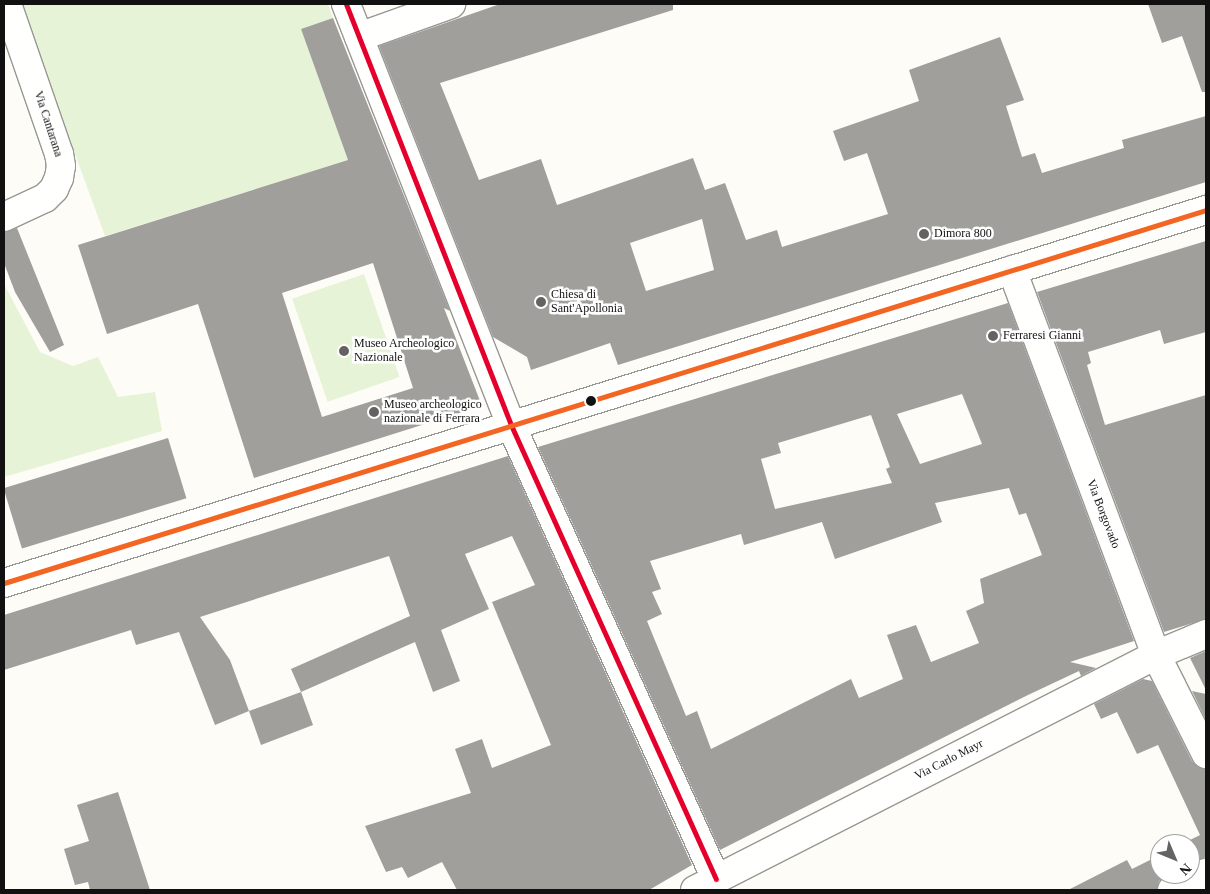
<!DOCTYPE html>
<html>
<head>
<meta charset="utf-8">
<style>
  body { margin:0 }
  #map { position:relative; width:1210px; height:894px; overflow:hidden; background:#fdfcf7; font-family:"Times New Roman",serif }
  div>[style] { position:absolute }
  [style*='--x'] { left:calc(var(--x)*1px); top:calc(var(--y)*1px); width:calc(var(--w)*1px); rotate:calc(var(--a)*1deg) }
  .green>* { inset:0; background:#e7f3d7; transform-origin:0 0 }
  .building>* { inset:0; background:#a19f9c; transform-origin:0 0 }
  .roads { filter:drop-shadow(1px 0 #979795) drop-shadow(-1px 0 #979795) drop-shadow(0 1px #979795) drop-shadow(0 -1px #979795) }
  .minor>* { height:28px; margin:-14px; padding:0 14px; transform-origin:14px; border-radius:14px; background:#fffffe }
  .bus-1>* { height:5px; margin:-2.5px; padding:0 2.5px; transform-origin:2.5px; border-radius:2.5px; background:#e4002b }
  .bus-2>* { height:5px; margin:-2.5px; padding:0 2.5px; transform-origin:2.5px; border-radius:2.5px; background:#f26522 }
  .dots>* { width:14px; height:14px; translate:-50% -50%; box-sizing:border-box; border:2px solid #fff; border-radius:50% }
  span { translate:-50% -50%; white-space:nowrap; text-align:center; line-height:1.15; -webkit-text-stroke:5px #fff; paint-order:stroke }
  .street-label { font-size:12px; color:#111 }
  .poi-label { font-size:12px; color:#111 }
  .left { translate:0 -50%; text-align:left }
  .frame { position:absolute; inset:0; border:5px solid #111; pointer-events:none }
  .north { position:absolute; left:1150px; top:834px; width:50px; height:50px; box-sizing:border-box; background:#fff; border:1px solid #a0a0a0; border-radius:50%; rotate:135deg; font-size:14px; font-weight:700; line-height:20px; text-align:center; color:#111 }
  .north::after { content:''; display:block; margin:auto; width:18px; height:22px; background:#646362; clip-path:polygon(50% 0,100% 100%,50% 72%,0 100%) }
</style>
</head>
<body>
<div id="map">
  <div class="green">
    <div style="clip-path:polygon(20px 4px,328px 4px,333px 18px,301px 29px,348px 160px,105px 236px)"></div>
    <div style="left:364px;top:274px;width:109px;height:76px;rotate:71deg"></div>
    <div style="clip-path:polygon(4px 284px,40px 352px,73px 366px,98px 357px,118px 397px,155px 392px,162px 431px,4px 477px)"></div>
  </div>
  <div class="building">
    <div style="clip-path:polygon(evenodd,500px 4px,673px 4px,673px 10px,440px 83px,479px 180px,541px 159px,557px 205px,693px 158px,705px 190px,725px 183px,746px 240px,777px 230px,782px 247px,888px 214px,867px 153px,844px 161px,833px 131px,919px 101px,909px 70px,1000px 37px,1024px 100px,1006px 106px,1022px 157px,1035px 153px,1042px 173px,1124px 148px,1122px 140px,1206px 116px,1206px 182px,618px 365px,610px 343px,531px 370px,527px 357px,493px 337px,379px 46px,500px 4px,702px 219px,714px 270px,646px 291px,630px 243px,702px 219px)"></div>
    <div style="clip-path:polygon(1148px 4px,1206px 4px,1206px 92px,1202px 92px,1182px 36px,1162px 43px)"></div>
    <div style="clip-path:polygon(evenodd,333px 18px,450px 311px,444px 308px,482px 406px,254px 478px,198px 304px,107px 334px,78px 245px,348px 160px,301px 29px,333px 18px,373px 263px,413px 388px,322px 417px,282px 293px,373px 263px)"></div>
    <div style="clip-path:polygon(17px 228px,64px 345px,50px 352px,15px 292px,4px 263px,4px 232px)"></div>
    <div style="clip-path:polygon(1206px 241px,1206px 332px,1164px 344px,1160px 330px,1088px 352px,1091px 363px,1087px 365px,1105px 425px,1206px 395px,1206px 619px,1164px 632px,1037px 292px)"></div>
    <div style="clip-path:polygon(evenodd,1008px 303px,1134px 641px,1070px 662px,1096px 668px,1081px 676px,1079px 671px,1028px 695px,720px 850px,538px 447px,1008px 303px,962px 394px,982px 444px,920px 464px,897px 414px,962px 394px,1008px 303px,871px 415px,890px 467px,886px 469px,892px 483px,775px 509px,761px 459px,781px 453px,778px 443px,871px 415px,1008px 303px,1009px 488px,1019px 515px,1026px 513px,1042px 555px,980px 579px,984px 603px,966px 611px,979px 643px,931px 662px,916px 625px,887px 635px,903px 679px,859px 698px,851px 679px,711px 749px,697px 711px,686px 716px,647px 621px,662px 614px,652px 592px,661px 589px,650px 561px,741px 534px,744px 545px,822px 522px,835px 559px,942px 522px,935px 503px,1009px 488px)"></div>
    <div style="left:168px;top:438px;width:63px;height:172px;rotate:73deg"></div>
    <div style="clip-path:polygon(evenodd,508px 456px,692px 865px,649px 890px,457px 890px,442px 862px,408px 878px,402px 867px,386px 872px,365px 826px,471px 793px,455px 749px,482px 739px,492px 768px,551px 745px,492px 602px,535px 585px,512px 536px,465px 554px,489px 609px,441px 630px,460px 681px,433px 692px,415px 642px,301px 692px,313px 725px,261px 745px,249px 711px,215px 725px,179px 632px,136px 645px,131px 630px,4px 670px,4px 615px,508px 456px,389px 556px,410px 616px,291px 669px,301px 692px,249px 711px,230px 660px,200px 617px,389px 556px)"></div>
    <div style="clip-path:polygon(1206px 651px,1206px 690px,1190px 658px)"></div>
    <div style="clip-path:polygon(1143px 679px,1152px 681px,1192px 761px,1198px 767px,1206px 769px,1206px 857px,1190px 864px,1190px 844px,1182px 844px,1200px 835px,1158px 745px,1137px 754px,1117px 712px,1101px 719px,1094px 704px)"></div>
    <div style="clip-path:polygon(1192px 691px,1206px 694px,1206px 720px)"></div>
    <div style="clip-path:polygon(118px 792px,150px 890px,90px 890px,88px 882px,75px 885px,64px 849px,89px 841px,77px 805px)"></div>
    <div style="clip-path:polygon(1160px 855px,1160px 874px,1169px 874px,1159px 881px,1157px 890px,1068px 890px,1127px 860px,1132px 869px)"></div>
  </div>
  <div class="roads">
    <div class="minor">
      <div style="--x:346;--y:4;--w:452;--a:68.6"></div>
      <div style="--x:511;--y:425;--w:498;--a:65.7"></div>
      <div style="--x:359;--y:37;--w:98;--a:-19.7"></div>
      <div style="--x:4;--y:217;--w:45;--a:-24.9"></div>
      <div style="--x:45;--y:198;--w:13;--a:-45"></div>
      <div style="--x:54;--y:189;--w:12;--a:-66"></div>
      <div style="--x:59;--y:178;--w:12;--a:-81"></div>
      <div style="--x:61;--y:166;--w:12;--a:-99"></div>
      <div style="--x:59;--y:154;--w:159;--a:-109.1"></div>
      <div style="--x:1012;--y:270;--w:411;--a:69.5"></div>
      <div style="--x:1156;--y:655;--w:111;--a:63.2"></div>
      <div style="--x:4;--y:583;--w:1259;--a:-17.24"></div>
      <div style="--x:695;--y:890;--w:517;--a:-27.01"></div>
      <div style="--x:1156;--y:655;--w:54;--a:-22.8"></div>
      <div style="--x:1172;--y:890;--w:38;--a:-27"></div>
    </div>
  </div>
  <div class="bus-1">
    <div style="--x:346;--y:4;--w:452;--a:68.6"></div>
    <div style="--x:511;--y:425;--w:498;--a:65.7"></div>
  </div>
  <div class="bus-2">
    <div style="--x:4;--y:583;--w:1259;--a:-17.24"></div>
  </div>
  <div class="dots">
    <div style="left:924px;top:234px;background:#646362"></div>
    <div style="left:541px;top:302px;background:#646362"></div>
    <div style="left:993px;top:336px;background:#646362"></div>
    <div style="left:344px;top:351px;background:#646362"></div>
    <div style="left:591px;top:401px;background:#111"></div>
    <div style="left:374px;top:412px;background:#646362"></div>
  </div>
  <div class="street-label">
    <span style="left:48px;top:124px;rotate:72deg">Via Cantarana</span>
    <span style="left:1103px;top:514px;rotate:69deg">Via Borgovado</span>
    <span style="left:949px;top:760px;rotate:-27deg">Via Carlo Mayr</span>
  </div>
  <div class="poi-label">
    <span class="left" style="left:934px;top:234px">Dimora 800</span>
    <span class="left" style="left:551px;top:302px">Chiesa di<br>Sant'Apollonia</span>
    <span class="left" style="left:1003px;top:336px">Ferraresi Gianni</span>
    <span class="left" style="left:354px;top:351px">Museo Archeologico<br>Nazionale</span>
    <span class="left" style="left:384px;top:412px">Museo archeologico<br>nazionale di Ferrara</span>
  </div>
  <div class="frame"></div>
  <div class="north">N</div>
</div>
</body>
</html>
